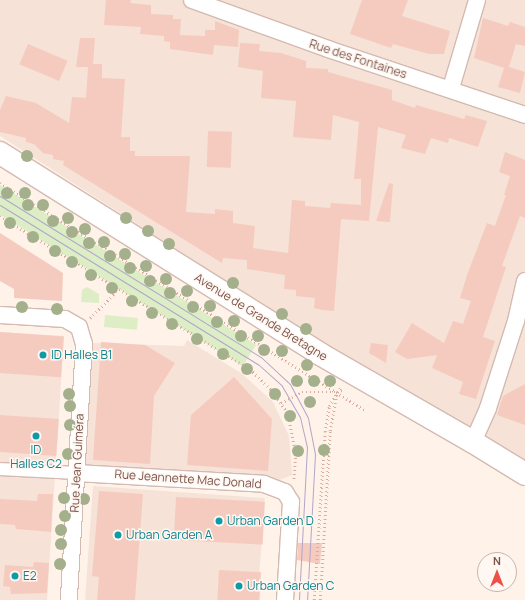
<!DOCTYPE html>
<html>
<head>
<meta charset="utf-8">
<style>
  body { margin:0 }
  #map { position:relative; width:525px; height:600px; overflow:hidden; background:#fef2e9; font-family:Manrope,sans-serif }
  div>[style] { position:absolute }
  [style*='--x'] { left:calc(var(--x)*1px); top:calc(var(--y)*1px); width:calc(var(--w)*1px); rotate:calc(var(--a)*1deg) }
  .residential>* { inset:0; background:#f6e2d7; transform-origin:0 0 }
  .green>* { inset:0; background:#ddedc6; transform-origin:0 0 }
  .building>* { inset:0; background:#f5cbbf; transform-origin:0 0 }
  .path>* { height:2.5px; margin-top:-1.25px; transform-origin:0; background:repeating-linear-gradient(90deg,#dbada1 0 1px,transparent 0 4px) }
  .roads { filter:drop-shadow(1px 0 #d4bab0) drop-shadow(-1px 0 #d4bab0) drop-shadow(0 1px #d4bab0) drop-shadow(0 -1px #d4bab0) }
  .pedestrian>* { height:12px; margin:-6px; padding:0 6px; transform-origin:6px; border-radius:6px; background:#fff }
  .minor>* { height:16px; margin:-8px; padding:0 8px; transform-origin:8px; border-radius:8px; background:#fff }
  .secondary>* { height:22px; margin:-11px; padding:0 11px; transform-origin:11px; border-radius:11px; background:#fff }
  .tram>* { height:1px; margin:-0.5px; padding:0 0.5px; transform-origin:0.5px; border-radius:0.5px; background:#b2a5ca }
  .trees>* { width:12px; height:12px; margin:-6px; border-radius:50%; background:#a4b08b }
  .dots>* { width:11px; height:11px; translate:-50% -50%; box-sizing:border-box; border:2px solid #fff7f1; border-radius:50% }
  span { translate:-50% -50%; white-space:nowrap; text-align:center; line-height:1.15; -webkit-text-stroke:3px #fff7f1; paint-order:stroke }
  .street-label { font-size:12px; color:#7b534a }
  .culture-label { font-size:12px; color:#0d838f }
  .left { translate:0 -50%; text-align:left }
  .north { position:absolute; left:477px; top:552px; width:40px; height:40px; box-sizing:border-box; background:#fff7f1; border:1px solid #cab5ae; border-radius:50%; rotate:0deg; font-size:11px; font-weight:700; line-height:16px; text-align:center; color:#7b534a }
  .north::after { content:''; display:block; margin:auto; width:14px; height:18px; background:#ed5049; clip-path:polygon(50% 0,100% 100%,50% 72%,0 100%) }
</style>
</head>
<body>
<div id="map">
  <div class="residential">
    <div style="clip-path:polygon(0 0,525px 0,525px 473px,0 136px)"></div>
    <div style="clip-path:polygon(0 332px,64px 336px,47px 600px,0 600px)"></div>
    <div style="clip-path:polygon(187px 340px,241px 373px,273px 402px,289px 436px,292px 475px,277px 481px,84px 468px,91px 343px,184px 346px)"></div>
    <div style="left:93px;top:486px;width:172px;height:114px;rotate:4deg"></div>
  </div>
  <div class="green">
    <div style="left:0;top:185px;width:302px;height:25px;rotate:32deg"></div>
    <div style="clip-path:polygon(87px 287px,99px 294px,99px 303px,81px 302px,82px 290px)"></div>
    <div style="left:105px;top:315px;width:33px;height:12px;rotate:5deg"></div>
  </div>
  <div class="building">
    <div style="clip-path:polygon(106px 0,131px 0,130px 3px,151px 5px,151px 14px,173px 15px,173px 19px,181px 19px,180px 35px,205px 36px,205px 30px,215px 30px,215px 21px,239px 30px,238px 47px,214px 45px,213px 55px,170px 49px,170px 42px,164px 41px,164px 36px,140px 34px,141px 27px,104px 25px)"></div>
    <div style="clip-path:polygon(362px 0,408px 0,402px 16px,450px 31px,444px 54px,429px 54px,393px 44px,391px 48px,350px 34px)"></div>
    <div style="clip-path:polygon(483px 18px,508px 26px,510px 22px,525px 27px,525px 46px,516px 44px,509px 67px,525px 72px,520px 93px,498px 87px,504px 68px,474px 58px)"></div>
    <div style="clip-path:polygon(80px 38px,95px 38px,93px 64px,102px 64px,102px 78px,125px 79px,121px 137px,130px 137px,130px 151px,135px 151px,135px 156px,190px 156px,186px 212px,215px 214px,215px 209px,233px 211px,233px 223px,255px 226px,253px 248px,288px 253px,292px 200px,305px 201px,305px 206px,330px 208px,331px 203px,361px 205px,361px 179px,354px 179px,359px 122px,333px 115px,331px 140px,293px 137px,296px 101px,261px 98px,263px 71px,238px 67px,240px 43px,260px 44px,259px 51px,281px 53px,306px 61px,306px 68px,328px 69px,328px 72px,392px 90px,392px 100px,415px 108px,416px 105px,464px 119px,466px 115px,487px 121px,478px 147px,449px 138px,448px 143px,431px 138px,425px 154px,401px 148px,406px 135px,378px 127px,369px 221px,341px 219px,334px 311px,322px 310px,314px 308px,315px 298px,296px 296px,296px 290px,284px 289px,285px 275px,247px 269px,247px 260px,223px 258px,222px 263px,63px 165px,64px 161px,53px 159px,53px 155px,43px 153px,34px 144px,26px 142px,26px 138px,0 132px,0 110px,6px 96px,36px 103px,69px 123px,72px 97px,86px 98px,88px 67px,76px 67px)"></div>
    <div style="left:28px;top:44px;width:43px;height:22px;rotate:23deg"></div>
    <div style="left:208px;top:131px;width:24px;height:36px;rotate:2deg"></div>
    <div style="clip-path:polygon(505px 152px,525px 160px,525px 218px,520px 216px,502px 266px,506px 267px,483px 337px,495px 341px,476px 399px,459px 394px,463px 382px,432px 368px,437px 355px,407px 359px,395px 352px,412px 323px,444px 343px,453px 321px,463px 324px,471px 301px,460px 298px,467px 275px,487px 223px,495px 226px,506px 195px,504px 195px,510px 176px,499px 172px)"></div>
    <div style="clip-path:polygon(389px 183px,393px 184px,390px 222px,376px 221px)"></div>
    <div style="clip-path:polygon(0 233px,63px 273px,62px 301px,14px 298px,14px 289px,0 281px)"></div>
    <div style="left:0;top:332px;width:64px;height:41px;rotate:4deg"></div>
    <div style="clip-path:polygon(101px 342px,145px 345px,175px 363px,154px 396px,150px 464px,93px 460px)"></div>
    <div style="clip-path:polygon(371px 343px,388px 345px,386px 363px,369px 353px)"></div>
    <div style="clip-path:polygon(234px 377px,272px 419px,268px 471px,187px 465px,191px 415px)"></div>
    <div style="clip-path:polygon(525px 384px,525px 425px,497px 415px,503px 396px)"></div>
    <div style="left:0;top:415px;width:59px;height:37px;rotate:4deg"></div>
    <div style="clip-path:polygon(99px 491px,143px 494px,135px 600px,97px 600px,99px 577px,92px 576px)"></div>
    <div style="clip-path:polygon(38px 494px,53px 494px,51px 532px,16px 529px,15px 525px,0 524px,0 499px,37px 501px)"></div>
    <div style="left:176px;top:497px;width:89px;height:43px;rotate:3deg"></div>
    <div style="clip-path:polygon(298px 543px,322px 543px,320px 564px,297px 560px)"></div>
    <div style="clip-path:polygon(34px 562px,49px 563px,47px 593px,11px 594px,10px 587px,3px 586px,5px 565px,33px 567px)"></div>
    <div style="left:219px;top:570px;width:42px;height:30px;rotate:3deg"></div>
  </div>
  <div class="path">
    <div style="--x:0;--y:183;--w:430;--a:31.9"></div>
    <div style="--x:0;--y:216;--w:293;--a:31.5"></div>
    <div style="--x:250;--y:369;--w:29;--a:44"></div>
    <div style="--x:271;--y:389;--w:29;--a:55"></div>
    <div style="--x:288;--y:413;--w:42;--a:79"></div>
    <div style="--x:296;--y:454;--w:27;--a:94"></div>
    <div style="--x:90;--y:318;--w:33;--a:-45"></div>
    <div style="--x:113;--y:295;--w:9;--a:-63"></div>
    <div style="--x:281;--y:403;--w:24;--a:-28"></div>
    <div style="--x:302;--y:392;--w:35;--a:0"></div>
    <div style="--x:337;--y:392;--w:8;--a:-23"></div>
    <div style="--x:314;--y:600;--w:168;--a:-86.3"></div>
    <div style="--x:325;--y:432;--w:26;--a:-81"></div>
    <div style="--x:329;--y:406;--w:22;--a:-58"></div>
    <div style="--x:320;--y:600;--w:169;--a:-86.6"></div>
    <div style="--x:330;--y:431;--w:40;--a:-80"></div>
  </div>
  <div class="roads">
    <div class="pedestrian">
      <div style="--x:0;--y:469;--w:76;--a:3"></div>
    </div>
    <div class="minor">
      <div style="--x:192;--y:0;--w:145;--a:19.8"></div>
      <div style="--x:328;--y:49;--w:208;--a:18.5"></div>
      <div style="--x:451;--y:88;--w:92;--a:-73.5"></div>
      <div style="--x:0;--y:315;--w:65;--a:3.5"></div>
      <div style="--x:65;--y:319;--w:16;--a:30"></div>
      <div style="--x:79;--y:327;--w:18;--a:74"></div>
      <div style="--x:84;--y:344;--w:256;--a:93.4"></div>
      <div style="--x:473;--y:442;--w:37;--a:-66"></div>
      <div style="--x:488;--y:408;--w:91;--a:-72.2"></div>
      <div style="--x:516;--y:321;--w:41;--a:-77.3"></div>
      <div style="--x:76;--y:473;--w:188;--a:3.3"></div>
      <div style="--x:264;--y:484;--w:22;--a:21"></div>
      <div style="--x:285;--y:492;--w:12;--a:59"></div>
      <div style="--x:291;--y:502;--w:98;--a:93.5"></div>
    </div>
    <div class="secondary">
      <div style="--x:0;--y:153;--w:378;--a:32.1"></div>
      <div style="--x:320;--y:354;--w:177;--a:29.9"></div>
      <div style="--x:473;--y:442;--w:61;--a:31.6"></div>
    </div>
  </div>
  <div class="tram">
    <div style="--x:0;--y:196;--w:308;--a:31.7"></div>
    <div style="--x:262;--y:358;--w:38;--a:43"></div>
    <div style="--x:290;--y:384;--w:38;--a:62"></div>
    <div style="--x:308;--y:418;--w:37;--a:79"></div>
    <div style="--x:315;--y:454;--w:146;--a:93.1"></div>
    <div style="--x:0;--y:205;--w:304;--a:31.7"></div>
    <div style="--x:259;--y:365;--w:31;--a:42"></div>
    <div style="--x:282;--y:386;--w:36;--a:60"></div>
    <div style="--x:300;--y:417;--w:31;--a:77"></div>
    <div style="--x:307;--y:447;--w:153;--a:93"></div>
  </div>
  <div class="trees">
    <div style="left:27px;top:156px"></div>
    <div style="left:7px;top:193px"></div>
    <div style="left:25px;top:193px"></div>
    <div style="left:28px;top:205px"></div>
    <div style="left:43px;top:205px"></div>
    <div style="left:68px;top:218px"></div>
    <div style="left:126px;top:218px"></div>
    <div style="left:53px;top:221px"></div>
    <div style="left:10px;top:223px"></div>
    <div style="left:85px;top:229px"></div>
    <div style="left:148px;top:231px"></div>
    <div style="left:72px;top:232px"></div>
    <div style="left:33px;top:237px"></div>
    <div style="left:104px;top:242px"></div>
    <div style="left:89px;top:243px"></div>
    <div style="left:169px;top:244px"></div>
    <div style="left:55px;top:251px"></div>
    <div style="left:125px;top:254px"></div>
    <div style="left:110px;top:256px"></div>
    <div style="left:72px;top:262px"></div>
    <div style="left:146px;top:266px"></div>
    <div style="left:130px;top:268px"></div>
    <div style="left:91px;top:275px"></div>
    <div style="left:166px;top:279px"></div>
    <div style="left:150px;top:281px"></div>
    <div style="left:233px;top:283px"></div>
    <div style="left:112px;top:288px"></div>
    <div style="left:187px;top:291px"></div>
    <div style="left:170px;top:293px"></div>
    <div style="left:132px;top:301px"></div>
    <div style="left:210px;top:306px"></div>
    <div style="left:22px;top:307px"></div>
    <div style="left:193px;top:307px"></div>
    <div style="left:57px;top:309px"></div>
    <div style="left:152px;top:313px"></div>
    <div style="left:282px;top:314px"></div>
    <div style="left:234px;top:321px"></div>
    <div style="left:217px;top:322px"></div>
    <div style="left:172px;top:324px"></div>
    <div style="left:306px;top:329px"></div>
    <div style="left:241px;top:336px"></div>
    <div style="left:258px;top:336px"></div>
    <div style="left:197px;top:339px"></div>
    <div style="left:264px;top:350px"></div>
    <div style="left:282px;top:351px"></div>
    <div style="left:223px;top:354px"></div>
    <div style="left:307px;top:365px"></div>
    <div style="left:247px;top:369px"></div>
    <div style="left:297px;top:381px"></div>
    <div style="left:314px;top:381px"></div>
    <div style="left:330px;top:381px"></div>
    <div style="left:69px;top:394px"></div>
    <div style="left:275px;top:394px"></div>
    <div style="left:310px;top:402px"></div>
    <div style="left:70px;top:406px"></div>
    <div style="left:290px;top:416px"></div>
    <div style="left:70px;top:425px"></div>
    <div style="left:324px;top:450px"></div>
    <div style="left:298px;top:451px"></div>
    <div style="left:68px;top:454px"></div>
    <div style="left:64px;top:498px"></div>
    <div style="left:84px;top:499px"></div>
    <div style="left:65px;top:516px"></div>
    <div style="left:61px;top:530px"></div>
    <div style="left:61px;top:544px"></div>
    <div style="left:60px;top:564px"></div>
  </div>
  <div class="dots">
    <div style="left:43px;top:355px;background:#0f9aa8"></div>
    <div style="left:36px;top:436px;background:#0f9aa8"></div>
    <div style="left:219px;top:521px;background:#0f9aa8"></div>
    <div style="left:118px;top:535px;background:#0f9aa8"></div>
    <div style="left:15px;top:576px;background:#0f9aa8"></div>
    <div style="left:239px;top:586px;background:#0f9aa8"></div>
  </div>
  <div class="street-label">
    <span style="left:358px;top:59px;rotate:18deg">Rue des Fontaines</span>
    <span style="left:261px;top:317px;rotate:32deg">Avenue de Grande Bretagne</span>
    <span style="left:77px;top:463px;rotate:-87deg">Rue Jean Guiméra</span>
    <span style="left:188px;top:479px;rotate:4deg">Rue Jeannette Mac Donald</span>
  </div>
  <div class="culture-label">
    <span class="left" style="left:51px;top:355px">ID Halles B1</span>
    <span style="left:36px;top:457px">ID<br>Halles C2</span>
    <span class="left" style="left:227px;top:521px">Urban Garden D</span>
    <span class="left" style="left:126px;top:535px">Urban Garden A</span>
    <span class="left" style="left:23px;top:576px">E2</span>
    <span class="left" style="left:247px;top:586px">Urban Garden C</span>
  </div>
  <div class="north">N</div>
</div>
</body>
</html>
